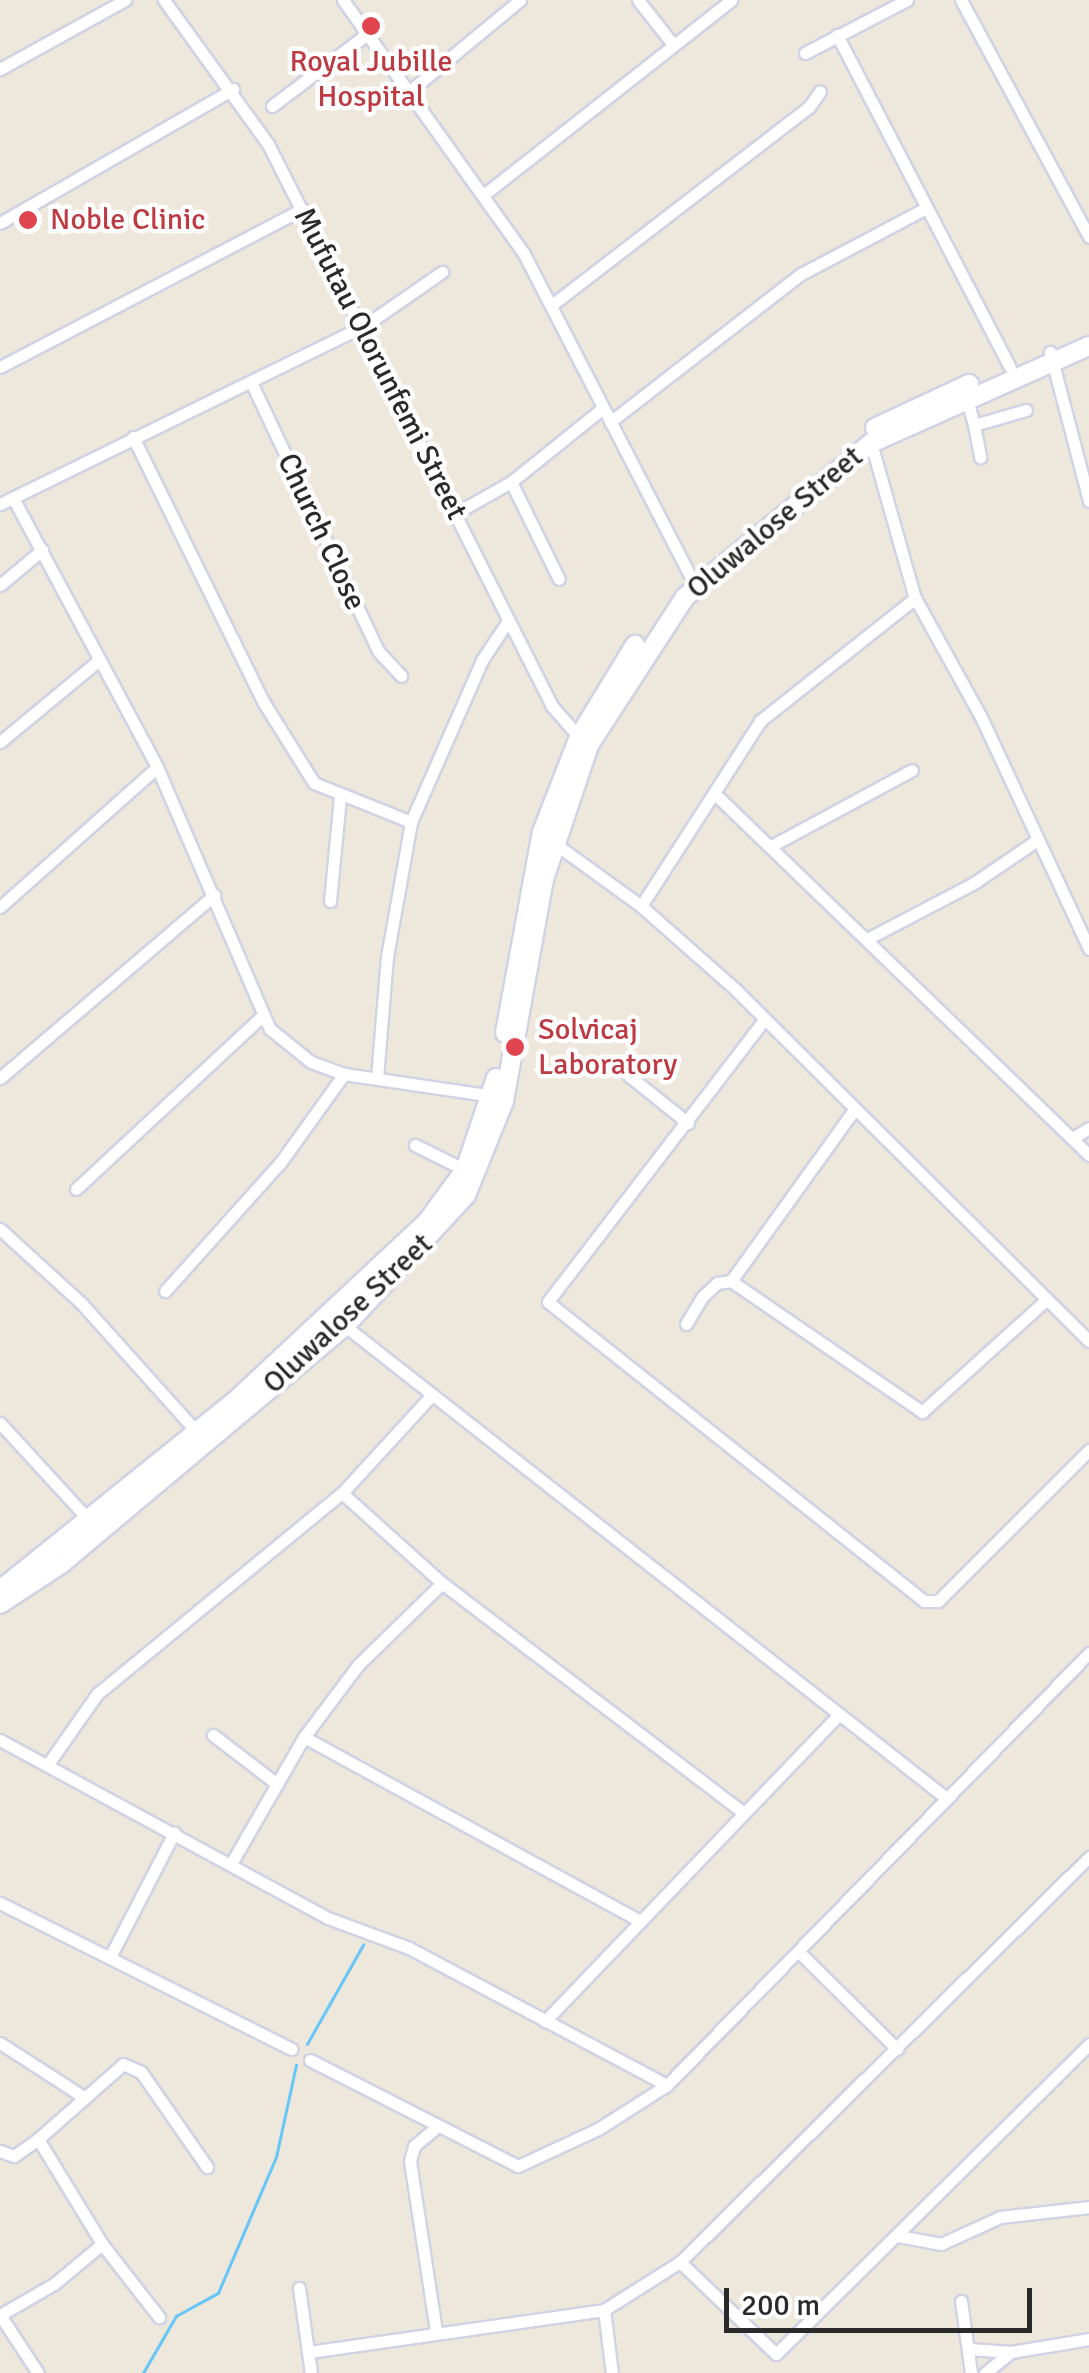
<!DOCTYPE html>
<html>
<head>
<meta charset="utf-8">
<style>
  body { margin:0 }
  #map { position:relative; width:1089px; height:2373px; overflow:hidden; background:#eee7db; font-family:Signika,sans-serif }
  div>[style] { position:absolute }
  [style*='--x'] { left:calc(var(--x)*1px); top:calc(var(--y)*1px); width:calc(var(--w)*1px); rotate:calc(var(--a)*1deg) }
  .stream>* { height:2.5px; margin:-1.25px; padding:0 1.25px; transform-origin:1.25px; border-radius:1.25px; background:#66c6f8 }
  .roads { filter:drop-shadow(2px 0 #d0d3e4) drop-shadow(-2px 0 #d0d3e4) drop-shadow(0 2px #d0d3e4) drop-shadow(0 -2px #d0d3e4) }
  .street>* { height:11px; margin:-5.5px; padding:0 5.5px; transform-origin:5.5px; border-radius:5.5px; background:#fff }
  .secondary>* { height:18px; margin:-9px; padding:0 9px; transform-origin:9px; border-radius:9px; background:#fff }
  .dots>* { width:28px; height:28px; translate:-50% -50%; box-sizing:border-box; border:5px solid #fff; border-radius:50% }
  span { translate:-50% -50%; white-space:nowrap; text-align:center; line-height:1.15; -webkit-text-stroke:9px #fff; paint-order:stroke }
  .health-label { font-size:30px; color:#be3a42 }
  .left { translate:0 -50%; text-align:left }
  .street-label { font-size:30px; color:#2a2a2a }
  .scale { position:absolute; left:724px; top:2288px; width:308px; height:45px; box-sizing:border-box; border:5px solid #2a2a2a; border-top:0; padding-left:12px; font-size:30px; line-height:35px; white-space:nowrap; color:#2a2a2a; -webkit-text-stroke:8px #fff; paint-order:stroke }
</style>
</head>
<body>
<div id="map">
  <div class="stream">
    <div style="--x:307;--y:2044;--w:114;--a:-60.5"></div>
    <div style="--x:143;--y:2373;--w:66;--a:-59.9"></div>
    <div style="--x:176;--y:2316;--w:48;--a:-28.7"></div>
    <div style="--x:218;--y:2293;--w:148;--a:-66.9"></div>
    <div style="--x:276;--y:2157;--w:94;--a:-77.7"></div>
  </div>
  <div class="roads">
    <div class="street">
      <div style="--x:164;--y:0;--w:178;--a:54.2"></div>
      <div style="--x:268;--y:144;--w:630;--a:63.19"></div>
      <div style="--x:552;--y:706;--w:41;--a:48.9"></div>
      <div style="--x:343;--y:0;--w:312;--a:54.5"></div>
      <div style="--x:524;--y:254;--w:361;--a:62.7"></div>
      <div style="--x:638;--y:0;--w:55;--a:51.7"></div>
      <div style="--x:961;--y:0;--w:269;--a:61.6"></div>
      <div style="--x:837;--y:35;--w:374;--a:62.5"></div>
      <div style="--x:805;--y:53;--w:115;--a:-27.5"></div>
      <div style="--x:0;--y:69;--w:143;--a:-28.9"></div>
      <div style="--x:410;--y:91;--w:143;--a:-39.6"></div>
      <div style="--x:272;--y:106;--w:121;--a:-37.2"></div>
      <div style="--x:486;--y:193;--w:312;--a:-38.2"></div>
      <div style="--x:0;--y:223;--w:269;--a:-29.9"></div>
      <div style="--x:553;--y:304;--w:323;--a:-37.6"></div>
      <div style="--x:809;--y:107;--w:19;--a:-55"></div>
      <div style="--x:1050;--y:352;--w:154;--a:75.3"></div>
      <div style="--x:0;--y:367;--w:341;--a:-27.6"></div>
      <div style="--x:251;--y:382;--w:297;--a:64.7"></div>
      <div style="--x:378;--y:651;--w:34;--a:47"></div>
      <div style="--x:967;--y:399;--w:27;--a:75"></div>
      <div style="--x:974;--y:425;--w:54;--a:-16.1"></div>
      <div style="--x:610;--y:422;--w:242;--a:-37.8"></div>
      <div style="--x:801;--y:274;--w:141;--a:-27.8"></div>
      <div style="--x:974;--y:425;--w:33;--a:79"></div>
      <div style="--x:133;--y:437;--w:297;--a:63.8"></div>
      <div style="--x:264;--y:703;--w:94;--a:58"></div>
      <div style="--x:314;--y:783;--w:105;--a:21.9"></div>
      <div style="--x:871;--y:443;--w:161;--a:74.2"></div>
      <div style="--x:915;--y:598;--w:136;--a:61"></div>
      <div style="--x:981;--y:717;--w:256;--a:65"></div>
      <div style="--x:511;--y:482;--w:108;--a:63.7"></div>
      <div style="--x:13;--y:498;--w:305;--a:61.8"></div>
      <div style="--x:157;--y:767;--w:285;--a:66.7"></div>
      <div style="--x:270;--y:1029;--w:53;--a:38.8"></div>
      <div style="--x:311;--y:1062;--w:35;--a:20"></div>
      <div style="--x:344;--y:1074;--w:151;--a:8.4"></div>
      <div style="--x:0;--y:504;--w:405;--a:-26.1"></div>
      <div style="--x:364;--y:326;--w:95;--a:-34.7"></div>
      <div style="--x:456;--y:513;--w:63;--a:-29.4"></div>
      <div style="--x:511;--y:482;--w:118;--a:-38.8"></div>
      <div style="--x:0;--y:585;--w:55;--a:-39.8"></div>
      <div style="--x:0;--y:742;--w:127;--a:-39.6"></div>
      <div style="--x:715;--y:794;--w:520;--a:43.99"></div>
      <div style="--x:554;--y:843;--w:107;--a:35.9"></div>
      <div style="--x:641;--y:906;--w:124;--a:41.4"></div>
      <div style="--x:734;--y:988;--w:501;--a:44.84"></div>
      <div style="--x:771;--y:846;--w:160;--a:-28.3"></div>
      <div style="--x:330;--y:901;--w:104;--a:-84.5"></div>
      <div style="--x:641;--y:906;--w:220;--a:-57.2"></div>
      <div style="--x:760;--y:721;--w:198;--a:-38.4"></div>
      <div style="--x:0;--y:907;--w:210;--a:-41.7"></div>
      <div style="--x:867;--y:939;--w:121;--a:-27.6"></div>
      <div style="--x:974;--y:883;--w:73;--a:-34.3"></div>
      <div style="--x:764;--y:1020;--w:355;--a:127.5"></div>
      <div style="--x:548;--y:1302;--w:480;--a:38.5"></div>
      <div style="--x:924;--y:1601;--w:14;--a:0"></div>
      <div style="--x:938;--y:1601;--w:214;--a:-45"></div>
      <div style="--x:628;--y:1075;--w:77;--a:38.7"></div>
      <div style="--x:0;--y:1078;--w:282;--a:-40.5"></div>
      <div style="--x:377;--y:1078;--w:121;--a:-85.3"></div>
      <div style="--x:387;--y:957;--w:137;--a:-79.9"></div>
      <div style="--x:411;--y:822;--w:177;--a:-66.3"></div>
      <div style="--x:482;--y:660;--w:47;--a:-56.3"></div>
      <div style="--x:1073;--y:1138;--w:19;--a:-32"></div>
      <div style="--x:415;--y:1145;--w:56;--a:26.6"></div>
      <div style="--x:76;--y:1189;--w:253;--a:-42.9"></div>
      <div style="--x:0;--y:1229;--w:111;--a:42.4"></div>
      <div style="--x:82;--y:1304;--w:172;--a:48.1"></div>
      <div style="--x:731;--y:1281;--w:232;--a:34.4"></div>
      <div style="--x:922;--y:1412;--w:166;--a:-42.1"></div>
      <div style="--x:165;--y:1291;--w:172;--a:-48.1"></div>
      <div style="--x:280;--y:1163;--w:110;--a:-54.3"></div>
      <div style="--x:686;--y:1324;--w:31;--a:-59"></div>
      <div style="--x:702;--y:1297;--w:21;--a:-43"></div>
      <div style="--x:717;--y:1283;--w:14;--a:-8"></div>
      <div style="--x:731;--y:1281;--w:211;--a:-54.3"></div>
      <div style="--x:345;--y:1326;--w:764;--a:38.14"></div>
      <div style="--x:0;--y:1423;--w:132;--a:47.5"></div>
      <div style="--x:342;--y:1493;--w:135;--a:42"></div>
      <div style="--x:442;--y:1583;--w:378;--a:37.3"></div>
      <div style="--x:213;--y:1735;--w:81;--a:37.4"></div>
      <div style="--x:304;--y:1737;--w:379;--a:28.7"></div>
      <div style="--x:0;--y:1740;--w:373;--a:28.5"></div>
      <div style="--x:328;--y:1918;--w:86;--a:20.3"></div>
      <div style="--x:409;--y:1948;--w:292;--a:28"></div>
      <div style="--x:48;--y:1764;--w:85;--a:-55"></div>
      <div style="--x:97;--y:1694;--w:317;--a:-39.4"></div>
      <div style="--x:342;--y:1493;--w:132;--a:-47.5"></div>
      <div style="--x:232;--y:1862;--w:144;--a:-60.1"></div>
      <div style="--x:304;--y:1737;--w:90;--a:-53.1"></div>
      <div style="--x:358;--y:1665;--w:117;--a:-44.3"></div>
      <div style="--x:0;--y:1903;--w:326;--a:26.6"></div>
      <div style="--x:801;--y:1954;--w:135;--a:44.7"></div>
      <div style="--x:110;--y:1957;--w:140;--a:-62.7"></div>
      <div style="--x:545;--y:2021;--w:425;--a:-46.2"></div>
      <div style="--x:0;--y:2043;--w:98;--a:32.9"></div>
      <div style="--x:310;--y:2060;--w:233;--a:27"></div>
      <div style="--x:518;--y:2166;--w:88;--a:-24.8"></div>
      <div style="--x:598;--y:2129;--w:82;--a:-32.5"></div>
      <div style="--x:667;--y:2085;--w:604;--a:-45.67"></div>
      <div style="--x:38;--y:2139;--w:123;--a:58.6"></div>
      <div style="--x:102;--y:2244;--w:93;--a:52"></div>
      <div style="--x:0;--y:2151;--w:15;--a:20"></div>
      <div style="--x:14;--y:2156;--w:29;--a:-35"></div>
      <div style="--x:38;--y:2139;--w:113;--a:-41.4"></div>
      <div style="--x:123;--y:2064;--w:20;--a:24"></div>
      <div style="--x:141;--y:2072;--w:116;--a:55.2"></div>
      <div style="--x:898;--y:2236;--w:44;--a:10.5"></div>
      <div style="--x:941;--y:2244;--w:65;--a:-24.6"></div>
      <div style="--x:1000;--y:2217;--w:90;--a:-6.4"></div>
      <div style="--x:680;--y:2262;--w:133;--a:43.8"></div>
      <div style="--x:776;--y:2354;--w:441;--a:-44.7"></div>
      <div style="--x:299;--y:2288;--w:86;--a:82"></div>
      <div style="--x:961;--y:2301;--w:73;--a:82.1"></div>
      <div style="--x:604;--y:2310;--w:64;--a:82.8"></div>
      <div style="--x:0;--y:2315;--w:62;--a:-29.9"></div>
      <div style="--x:54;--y:2284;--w:62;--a:-39.8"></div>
      <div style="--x:0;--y:2315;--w:69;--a:56.8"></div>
      <div style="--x:436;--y:2331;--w:172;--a:-98.7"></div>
      <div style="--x:410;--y:2161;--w:16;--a:-75"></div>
      <div style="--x:414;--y:2146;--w:31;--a:-40"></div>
      <div style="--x:970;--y:2349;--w:41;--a:4.2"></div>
      <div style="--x:309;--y:2352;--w:298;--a:-8.1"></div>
      <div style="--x:604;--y:2310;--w:90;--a:-32.3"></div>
      <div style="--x:680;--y:2262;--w:576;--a:-44.72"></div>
      <div style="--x:985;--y:2373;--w:33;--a:-39"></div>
      <div style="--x:1011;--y:2352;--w:79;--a:-9.5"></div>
    </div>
    <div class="secondary">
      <div style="--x:875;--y:428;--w:104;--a:-25.1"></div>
      <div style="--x:505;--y:1033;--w:204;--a:-79.6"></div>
      <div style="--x:542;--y:832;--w:102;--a:-68.7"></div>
      <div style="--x:579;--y:737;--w:108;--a:-58.7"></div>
      <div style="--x:0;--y:1590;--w:303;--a:-38.8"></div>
      <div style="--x:236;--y:1400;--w:260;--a:-43"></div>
      <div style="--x:426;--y:1223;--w:66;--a:-53.7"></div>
      <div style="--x:465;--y:1170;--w:97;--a:-71.4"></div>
      <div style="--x:0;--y:1604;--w:73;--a:-33.3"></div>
      <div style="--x:61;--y:1564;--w:371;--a:-40"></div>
      <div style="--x:345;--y:1326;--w:178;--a:-47.3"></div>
      <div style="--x:466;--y:1195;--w:101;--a:-68"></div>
      <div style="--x:504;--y:1101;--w:226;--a:-79.8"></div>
      <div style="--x:544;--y:879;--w:141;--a:-71.4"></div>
      <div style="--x:589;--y:745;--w:176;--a:-57"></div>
      <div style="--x:685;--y:597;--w:241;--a:-39.6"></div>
      <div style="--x:871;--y:443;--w:239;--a:-24"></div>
    </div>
  </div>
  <div class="dots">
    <div style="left:371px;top:26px;background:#e0444e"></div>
    <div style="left:28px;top:220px;background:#e0444e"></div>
    <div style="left:515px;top:1047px;background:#e0444e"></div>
  </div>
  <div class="health-label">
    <span style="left:371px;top:79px">Royal Jubille<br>Hospital</span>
    <span class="left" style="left:50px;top:220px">Noble Clinic</span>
    <span class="left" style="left:538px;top:1047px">Solvicaj<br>Laboratory</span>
  </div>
  <div class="street-label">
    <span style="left:380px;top:364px;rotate:63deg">Mufutau Olorunfemi Street</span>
    <span style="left:775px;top:523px;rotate:-40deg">Oluwalose Street</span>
    <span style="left:321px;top:532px;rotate:65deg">Church Close</span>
    <span style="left:348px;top:1314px;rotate:-43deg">Oluwalose Street</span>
  </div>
  <div class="scale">200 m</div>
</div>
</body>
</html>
